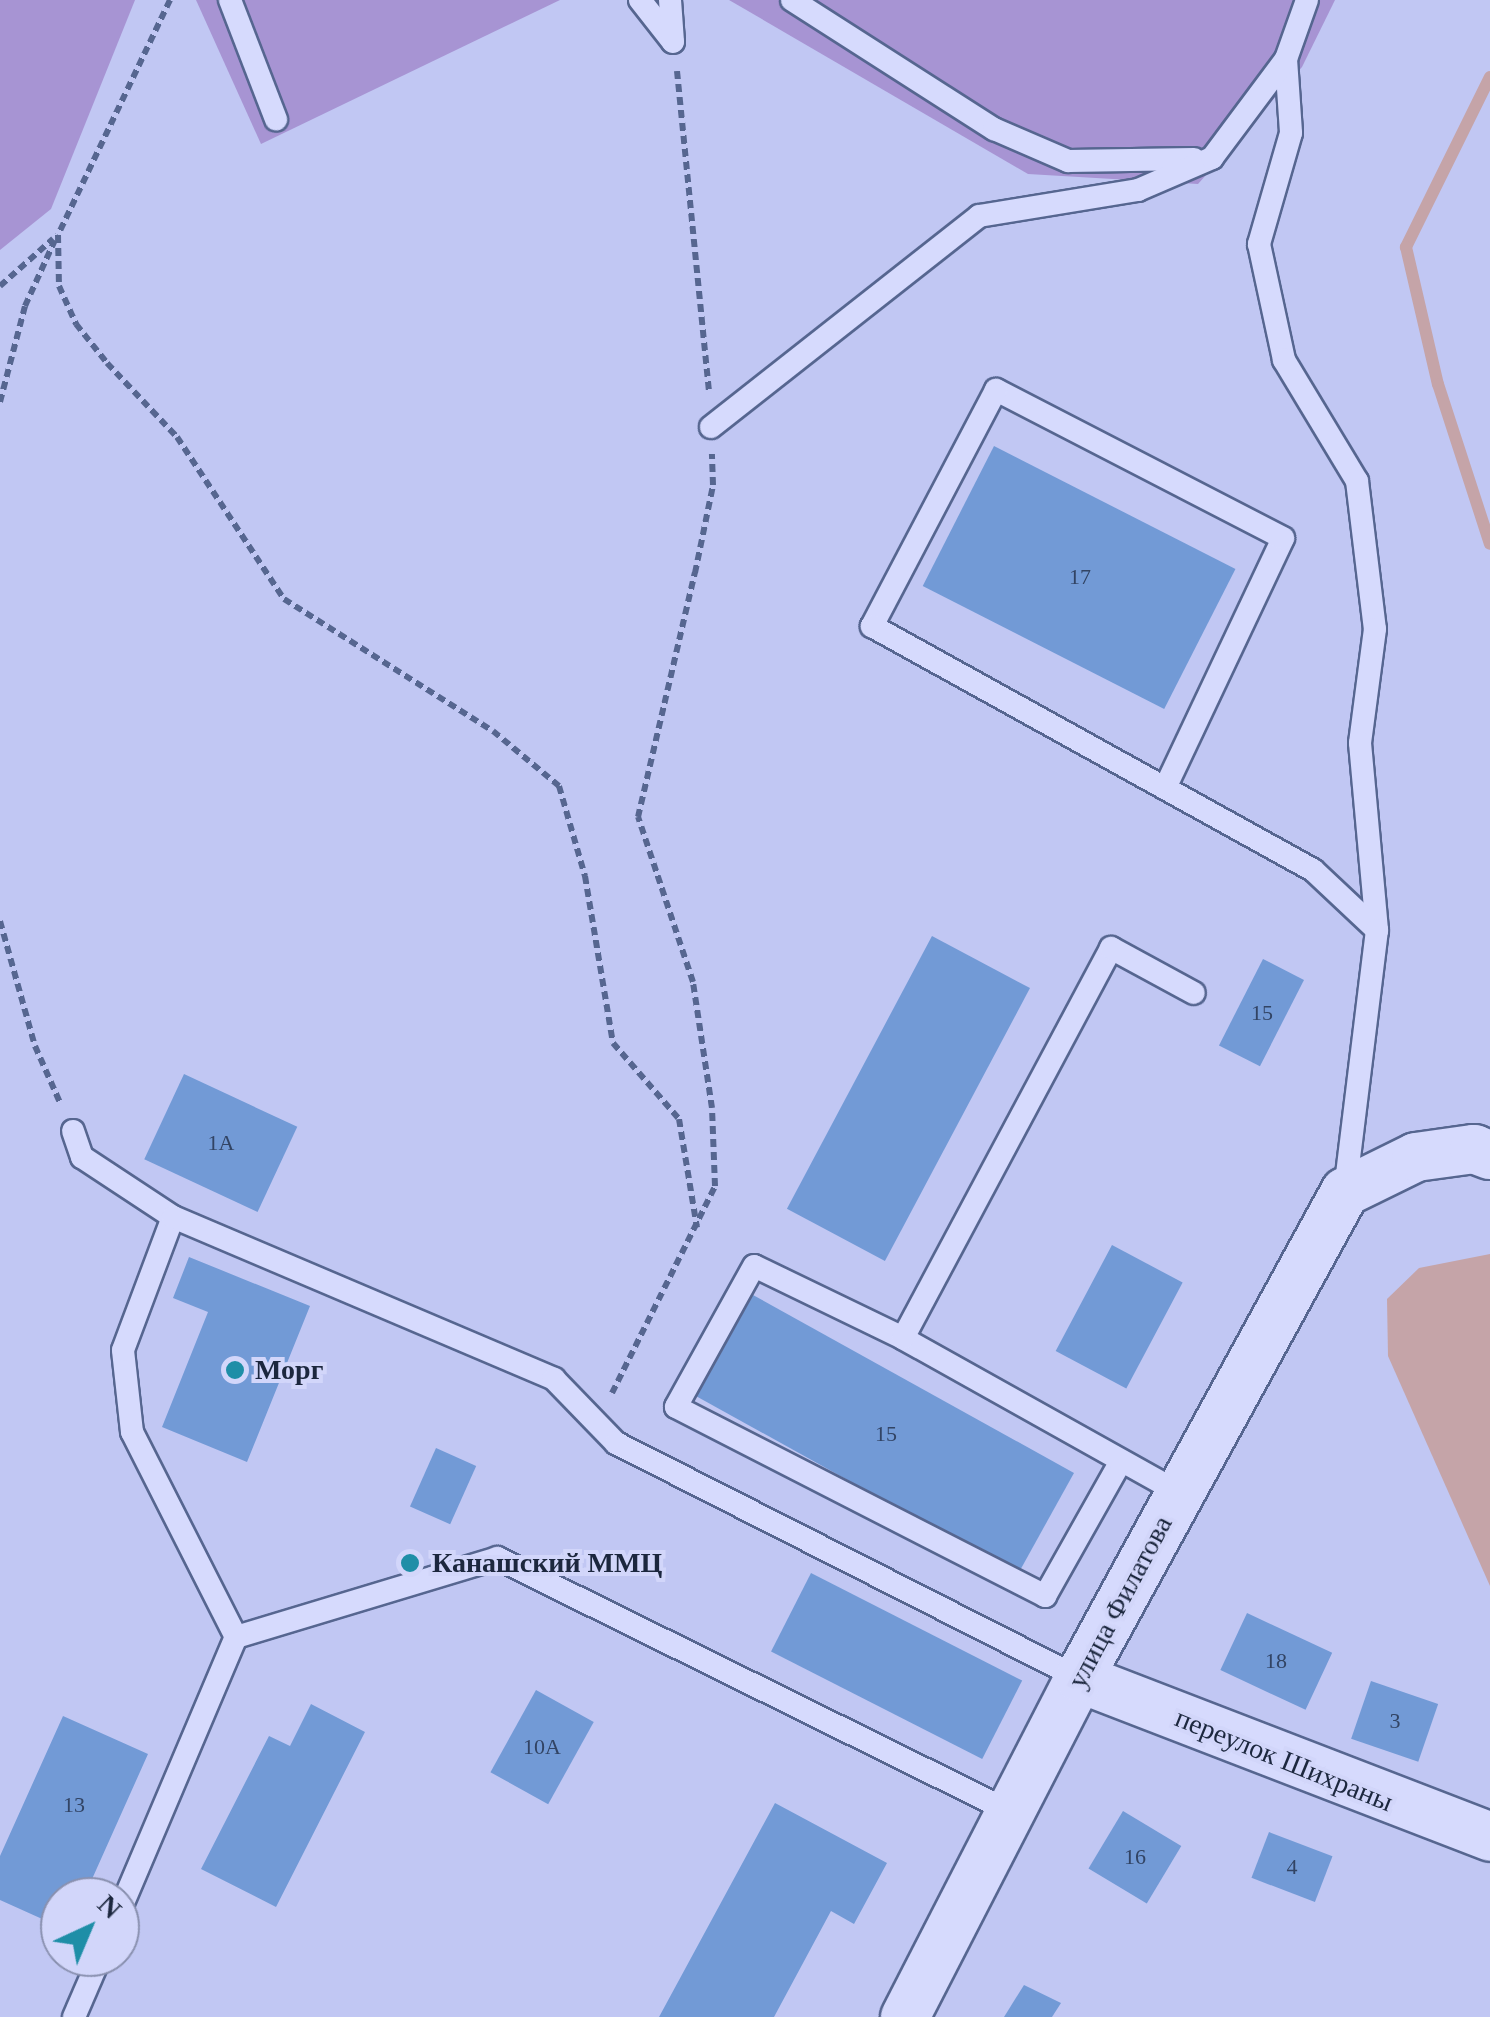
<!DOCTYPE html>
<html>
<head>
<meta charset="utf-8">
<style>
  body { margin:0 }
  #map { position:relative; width:1490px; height:2017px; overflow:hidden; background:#c1c7f3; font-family:"Times New Roman",serif }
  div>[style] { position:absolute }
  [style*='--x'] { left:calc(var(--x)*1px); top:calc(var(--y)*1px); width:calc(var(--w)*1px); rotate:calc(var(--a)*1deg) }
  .green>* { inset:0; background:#a794d3 }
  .water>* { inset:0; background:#c5a4a8 }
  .stream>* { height:12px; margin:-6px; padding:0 6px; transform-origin:6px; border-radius:6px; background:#c5a4a8 }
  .building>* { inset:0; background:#729ad6; transform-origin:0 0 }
  .path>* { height:6px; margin-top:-3px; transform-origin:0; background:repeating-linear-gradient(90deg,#566690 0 8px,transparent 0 13px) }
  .roads { filter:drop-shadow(2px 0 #566690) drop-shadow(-2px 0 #566690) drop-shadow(0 2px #566690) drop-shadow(0 -2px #566690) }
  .service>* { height:22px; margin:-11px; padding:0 11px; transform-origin:11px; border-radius:11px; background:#d6dafd }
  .minor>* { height:48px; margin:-24px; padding:0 24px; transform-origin:24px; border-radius:24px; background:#d6dafd }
  .dots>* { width:28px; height:28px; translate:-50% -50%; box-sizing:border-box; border:5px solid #d2d6fa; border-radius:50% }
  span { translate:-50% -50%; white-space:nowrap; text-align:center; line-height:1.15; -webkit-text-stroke:8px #d2d6fa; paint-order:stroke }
  .number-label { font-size:22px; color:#324464 }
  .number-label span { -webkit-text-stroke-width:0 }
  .poi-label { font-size:28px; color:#1c273e; font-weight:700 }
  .left { translate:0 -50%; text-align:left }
  .street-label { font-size:28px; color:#1c273e }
  .north { position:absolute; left:40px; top:1877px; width:100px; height:100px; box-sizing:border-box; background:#d2d6fa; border:2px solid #8990af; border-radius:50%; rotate:44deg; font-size:28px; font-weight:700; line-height:40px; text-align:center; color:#1c273e }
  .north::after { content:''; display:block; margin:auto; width:35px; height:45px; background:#1e8ea7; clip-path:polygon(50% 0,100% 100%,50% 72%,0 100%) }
</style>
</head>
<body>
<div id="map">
  <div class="green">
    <div style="clip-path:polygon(0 0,135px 0,51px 209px,0 250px)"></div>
    <div style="clip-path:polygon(196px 0,560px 0,261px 144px)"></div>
    <div style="clip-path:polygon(729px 0,1335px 0,1302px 67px,1198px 184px,1028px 174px)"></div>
  </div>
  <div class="water">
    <div style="clip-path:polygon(1490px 1254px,1490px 1586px,1388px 1356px,1387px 1299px,1419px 1268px)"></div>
  </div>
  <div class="stream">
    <div style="--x:1490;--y:77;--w:190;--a:116.3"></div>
    <div style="--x:1406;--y:247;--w:141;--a:76.9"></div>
    <div style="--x:1438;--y:384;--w:168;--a:72"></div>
  </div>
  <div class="building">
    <div style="left:994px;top:446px;width:271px;height:157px;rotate:27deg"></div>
    <div style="left:932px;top:936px;width:111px;height:309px;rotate:28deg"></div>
    <div style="left:1263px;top:959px;width:46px;height:97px;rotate:27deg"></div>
    <div style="left:184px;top:1074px;width:125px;height:94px;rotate:25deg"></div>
    <div style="left:1112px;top:1245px;width:80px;height:120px;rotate:28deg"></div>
    <div style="clip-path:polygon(189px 1257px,310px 1306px,247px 1462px,162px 1427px,208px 1312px,173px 1298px)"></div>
    <div style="left:753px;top:1295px;width:367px;height:116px;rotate:29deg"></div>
    <div style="left:436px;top:1448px;width:44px;height:64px;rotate:24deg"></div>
    <div style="left:811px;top:1573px;width:237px;height:88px;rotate:27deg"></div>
    <div style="left:1247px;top:1613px;width:94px;height:63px;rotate:25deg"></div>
    <div style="left:1371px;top:1681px;width:71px;height:61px;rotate:19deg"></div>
    <div style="left:536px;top:1690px;width:66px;height:94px;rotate:29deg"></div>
    <div style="clip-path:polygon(311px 1704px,365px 1732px,276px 1907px,201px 1869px,269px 1736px,290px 1746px)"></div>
    <div style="clip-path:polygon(63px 1716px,148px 1754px,84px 1897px,60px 1897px,60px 1927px,0 1900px,0 1856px)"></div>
    <div style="clip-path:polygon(775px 1803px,887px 1863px,854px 1924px,831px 1911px,774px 2017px,659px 2017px)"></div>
    <div style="left:1123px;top:1811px;width:68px;height:67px;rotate:31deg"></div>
    <div style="left:1269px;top:1832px;width:68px;height:49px;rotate:21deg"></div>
    <div style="clip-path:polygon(1024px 1985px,1061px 2003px,1052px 2017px,1004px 2017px)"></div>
  </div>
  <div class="path">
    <div style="--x:170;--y:0;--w:260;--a:115.5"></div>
    <div style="--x:58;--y:235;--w:51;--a:88.9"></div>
    <div style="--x:59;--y:286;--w:42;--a:65.9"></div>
    <div style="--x:76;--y:324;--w:50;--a:51.5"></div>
    <div style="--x:107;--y:363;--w:102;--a:46.6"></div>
    <div style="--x:177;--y:437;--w:194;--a:56.6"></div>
    <div style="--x:284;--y:599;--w:247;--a:32.3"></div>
    <div style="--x:493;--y:731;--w:86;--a:39.8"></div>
    <div style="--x:559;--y:786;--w:94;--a:73.9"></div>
    <div style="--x:585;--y:876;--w:169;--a:80.5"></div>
    <div style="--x:613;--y:1043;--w:101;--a:49"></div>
    <div style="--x:679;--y:1119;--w:110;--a:80.6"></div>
    <div style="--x:677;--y:71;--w:323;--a:84.3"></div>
    <div style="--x:0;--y:286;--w:71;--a:-41.6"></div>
    <div style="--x:0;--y:402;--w:99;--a:-75.4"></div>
    <div style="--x:25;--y:306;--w:72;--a:-65.6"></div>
    <div style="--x:0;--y:921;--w:130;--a:74.4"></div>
    <div style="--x:35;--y:1046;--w:64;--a:66.2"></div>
    <div style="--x:612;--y:1393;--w:231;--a:-63.5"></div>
    <div style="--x:715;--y:1186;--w:78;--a:-92.2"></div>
    <div style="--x:712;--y:1108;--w:127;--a:-98.6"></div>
    <div style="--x:693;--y:982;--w:174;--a:-108.4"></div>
    <div style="--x:638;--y:817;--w:251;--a:-76.9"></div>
    <div style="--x:695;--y:573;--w:90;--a:-78.4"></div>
    <div style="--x:713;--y:485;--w:31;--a:-92"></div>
  </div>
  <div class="roads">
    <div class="service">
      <div style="--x:230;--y:0;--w:128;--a:68.9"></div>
      <div style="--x:640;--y:0;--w:53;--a:51.8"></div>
      <div style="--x:670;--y:0;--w:42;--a:85.9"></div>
      <div style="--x:792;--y:0;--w:240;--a:32.6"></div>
      <div style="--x:994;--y:129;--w:81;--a:23.4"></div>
      <div style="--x:1068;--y:161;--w:126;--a:-0.9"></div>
      <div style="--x:1286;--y:59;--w:74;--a:86.1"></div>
      <div style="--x:1291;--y:133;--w:116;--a:106.1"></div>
      <div style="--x:1259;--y:244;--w:119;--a:77.8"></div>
      <div style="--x:1284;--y:360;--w:141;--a:58.9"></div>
      <div style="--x:1357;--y:481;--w:149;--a:83.1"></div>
      <div style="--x:1375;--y:629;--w:115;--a:97.5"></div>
      <div style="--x:1360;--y:743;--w:188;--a:84.8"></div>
      <div style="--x:711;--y:427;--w:341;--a:-38.2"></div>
      <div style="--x:979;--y:216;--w:161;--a:-9.3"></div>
      <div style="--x:1138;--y:190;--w:81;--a:-23.4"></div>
      <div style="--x:1212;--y:158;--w:124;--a:-53.2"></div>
      <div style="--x:1286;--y:59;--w:63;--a:-70.4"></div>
      <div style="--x:1165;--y:788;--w:276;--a:-64.7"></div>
      <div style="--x:1283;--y:538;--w:323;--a:-152.7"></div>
      <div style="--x:996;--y:390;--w:267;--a:117.7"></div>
      <div style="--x:872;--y:626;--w:504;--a:28.96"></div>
      <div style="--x:1313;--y:870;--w:88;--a:43.2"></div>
      <div style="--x:1377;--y:930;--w:264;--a:97"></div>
      <div style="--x:73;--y:1131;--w:28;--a:71"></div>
      <div style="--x:82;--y:1157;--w:109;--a:33.4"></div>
      <div style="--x:903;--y:1338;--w:165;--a:-154.2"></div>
      <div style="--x:754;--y:1266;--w:161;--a:119"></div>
      <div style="--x:676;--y:1407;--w:415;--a:27.1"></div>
      <div style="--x:1045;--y:1596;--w:153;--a:-60.6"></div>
      <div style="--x:1178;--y:1492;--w:315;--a:-150.8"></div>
      <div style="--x:903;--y:1338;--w:442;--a:-61.9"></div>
      <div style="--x:1111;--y:948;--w:94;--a:28.5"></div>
      <div style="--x:236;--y:1637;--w:273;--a:-16.8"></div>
      <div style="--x:497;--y:1558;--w:571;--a:26.3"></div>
      <div style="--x:120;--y:1910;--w:297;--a:-67"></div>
      <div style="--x:236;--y:1637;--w:230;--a:-116.9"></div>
      <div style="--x:132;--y:1432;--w:82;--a:-96.3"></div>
      <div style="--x:123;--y:1350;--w:142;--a:-69.4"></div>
      <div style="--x:173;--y:1217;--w:414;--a:23"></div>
      <div style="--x:554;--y:1379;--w:89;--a:45.9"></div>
      <div style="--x:616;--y:1443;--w:519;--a:26.91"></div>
      <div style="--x:74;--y:2017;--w:65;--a:-66.6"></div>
    </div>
    <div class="minor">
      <div style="--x:1079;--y:1678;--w:441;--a:21.1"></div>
      <div style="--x:905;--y:2017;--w:381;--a:-62.8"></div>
      <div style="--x:1079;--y:1678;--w:554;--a:-61.31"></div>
      <div style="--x:1345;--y:1192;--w:79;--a:-26.2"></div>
      <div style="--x:1416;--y:1157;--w:59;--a:-7.9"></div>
      <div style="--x:1474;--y:1149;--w:17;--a:21"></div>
    </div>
  </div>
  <div class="dots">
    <div style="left:235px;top:1370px;background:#1e8ea7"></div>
    <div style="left:410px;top:1563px;background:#1e8ea7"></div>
  </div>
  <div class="number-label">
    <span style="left:1080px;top:577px">17</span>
    <span style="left:1262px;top:1013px">15</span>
    <span style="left:221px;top:1143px">1А</span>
    <span style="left:886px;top:1434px">15</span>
    <span style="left:1276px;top:1661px">18</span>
    <span style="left:1395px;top:1721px">3</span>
    <span style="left:542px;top:1747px">10А</span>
    <span style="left:74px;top:1805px">13</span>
    <span style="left:1135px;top:1857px">16</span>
    <span style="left:1292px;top:1867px">4</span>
  </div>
  <div class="poi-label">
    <span class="left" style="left:255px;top:1370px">Морг</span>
    <span class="left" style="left:432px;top:1563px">Канашский ММЦ</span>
  </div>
  <div class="street-label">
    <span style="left:1120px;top:1602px;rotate:-62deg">улица Филатова</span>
    <span style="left:1284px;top:1760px;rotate:22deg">переулок Шихраны</span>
  </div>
  <div class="north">N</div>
</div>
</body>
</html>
